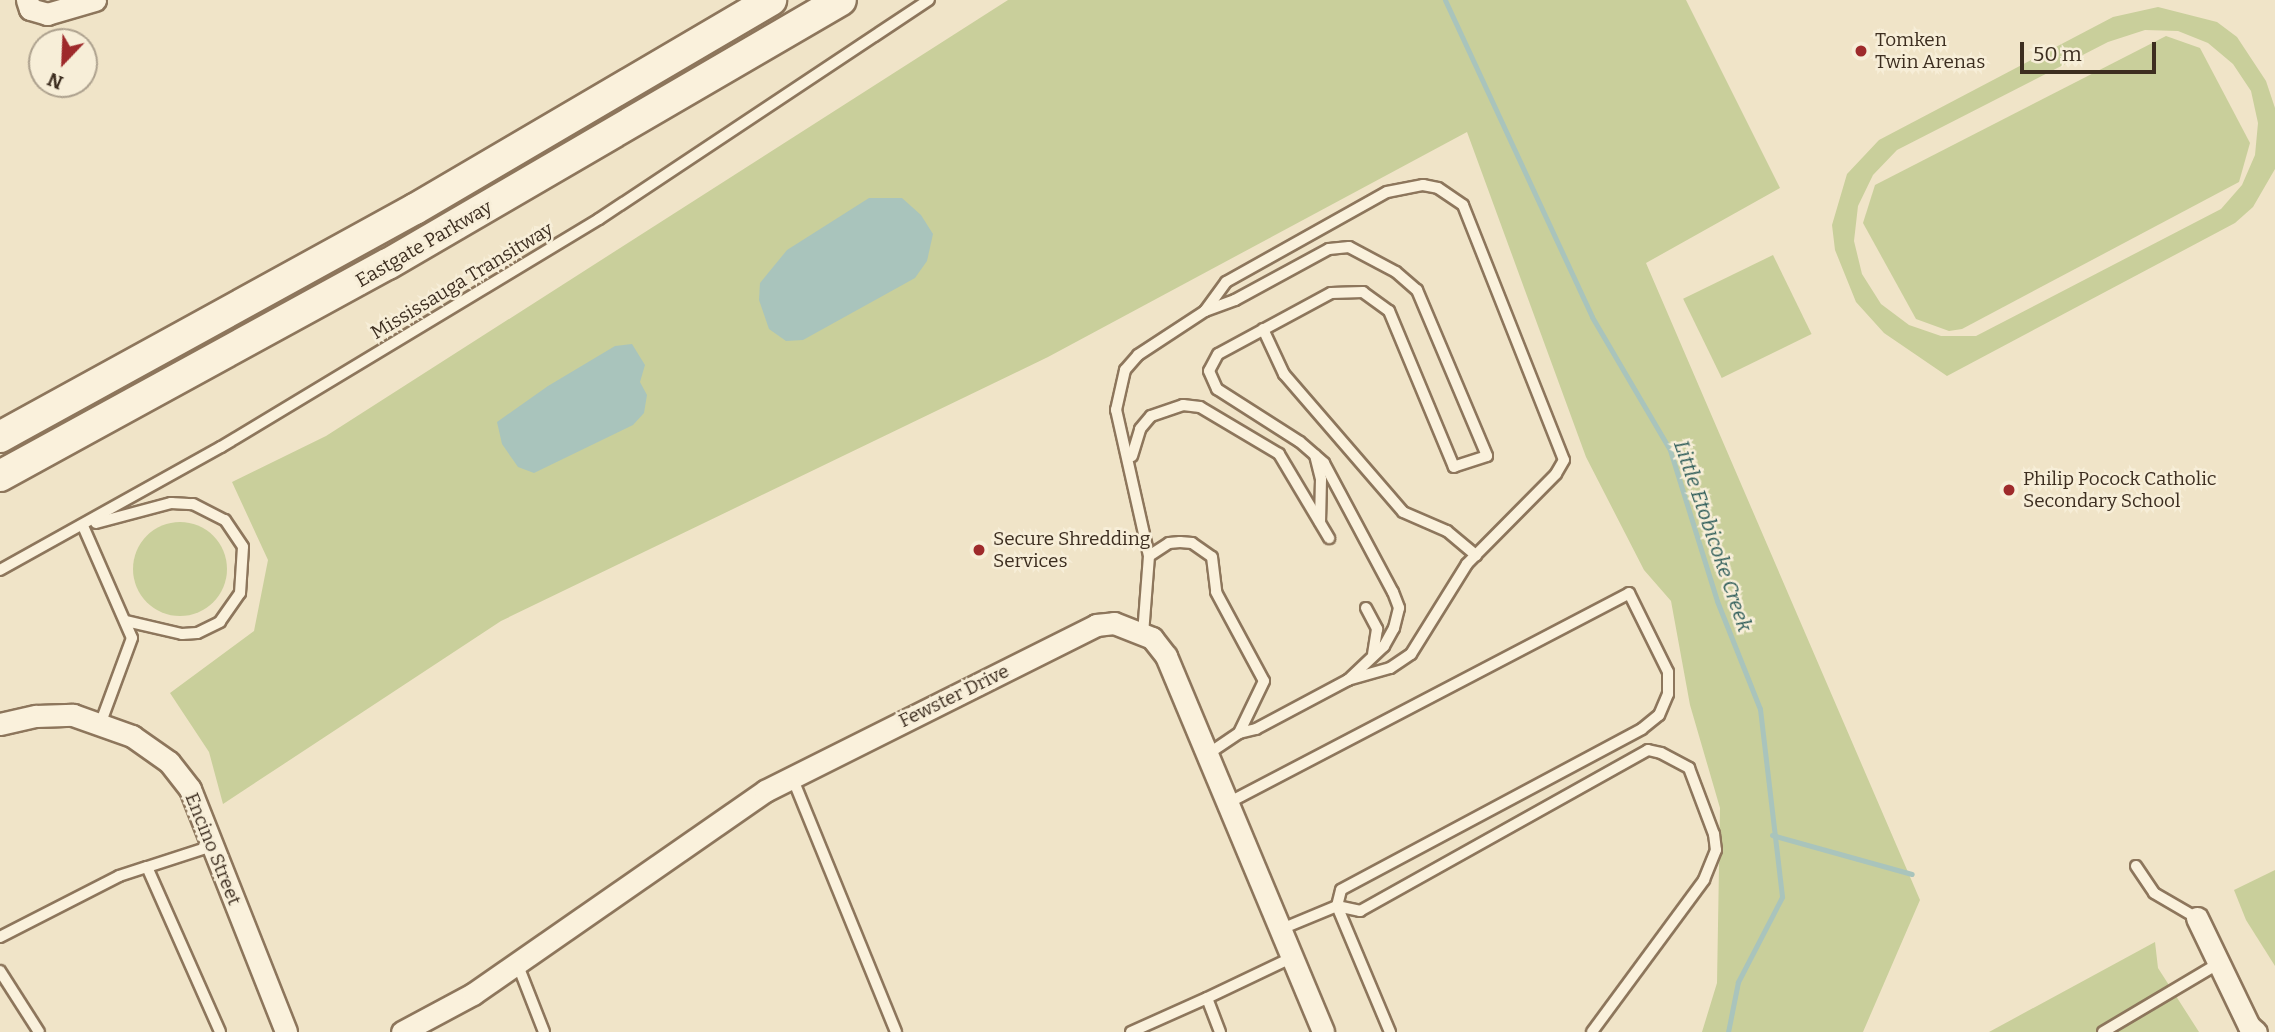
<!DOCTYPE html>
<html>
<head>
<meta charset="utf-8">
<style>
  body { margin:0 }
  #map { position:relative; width:2275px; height:1032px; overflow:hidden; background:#f0e4c8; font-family:Bitter,serif }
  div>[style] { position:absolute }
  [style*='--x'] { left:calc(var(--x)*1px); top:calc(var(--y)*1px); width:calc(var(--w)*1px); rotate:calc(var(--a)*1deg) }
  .green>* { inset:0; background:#c9cf9b; transform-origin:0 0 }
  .round { border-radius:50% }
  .water>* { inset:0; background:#a9c4bc }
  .stream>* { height:5px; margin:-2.5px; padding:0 2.5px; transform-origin:2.5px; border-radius:2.5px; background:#a9c4bc }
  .roads { filter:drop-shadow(2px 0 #8d765c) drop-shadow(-2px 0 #8d765c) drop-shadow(0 2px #8d765c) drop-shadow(0 -2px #8d765c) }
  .lane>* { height:10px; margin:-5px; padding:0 5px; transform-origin:5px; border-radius:5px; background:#faf1dc }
  .street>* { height:21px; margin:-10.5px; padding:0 10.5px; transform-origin:10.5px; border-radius:10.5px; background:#faf1dc }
  .secondary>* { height:30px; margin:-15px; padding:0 15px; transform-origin:15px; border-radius:15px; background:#faf1dc }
  .dots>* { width:19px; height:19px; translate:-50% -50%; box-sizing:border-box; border:4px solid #f7eed8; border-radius:50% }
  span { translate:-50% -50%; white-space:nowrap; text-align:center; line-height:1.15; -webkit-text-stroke:5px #f7eed8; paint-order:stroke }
  .poi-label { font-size:19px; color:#3d2e20 }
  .left { translate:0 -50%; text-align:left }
  .street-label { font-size:19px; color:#3d2e20 }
  .water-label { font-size:21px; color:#2f5d5a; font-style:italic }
  .north { position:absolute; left:28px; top:28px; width:70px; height:70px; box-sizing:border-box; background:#f7eed8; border:2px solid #ada18e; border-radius:50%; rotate:203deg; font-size:19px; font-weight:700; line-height:28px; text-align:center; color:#3d2e20 }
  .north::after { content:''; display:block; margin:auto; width:24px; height:32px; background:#9e2a2b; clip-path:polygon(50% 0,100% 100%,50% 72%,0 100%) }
  .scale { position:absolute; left:2020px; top:42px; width:136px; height:32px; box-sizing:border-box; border:4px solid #3d2e20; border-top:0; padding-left:9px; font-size:21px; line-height:24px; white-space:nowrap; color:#3d2e20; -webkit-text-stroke:5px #f7eed8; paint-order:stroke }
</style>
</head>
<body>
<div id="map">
  <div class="green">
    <div style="clip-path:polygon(1008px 0,1686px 0,1780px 188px,1646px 263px,1920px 900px,1863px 1032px,1702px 1032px,1717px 983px,1720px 808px,1690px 705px,1671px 601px,1644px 570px,1586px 457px,1467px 132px,1048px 357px,501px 621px,223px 804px,209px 752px,170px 693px,254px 631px,268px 560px,232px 482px,326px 436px)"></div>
    <div style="clip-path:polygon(evenodd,2158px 7px,2217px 22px,2237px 37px,2266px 81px,2275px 108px,2275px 169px,2253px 207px,2235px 223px,1947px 376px,1884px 333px,1856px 302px,1835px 250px,1832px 225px,1847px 174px,1879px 140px,2113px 17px,2158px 7px,2145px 30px,2178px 31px,2208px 43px,2233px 64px,2251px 91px,2258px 123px,2255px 155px,2242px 185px,2221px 209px,1976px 336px,1941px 336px,1909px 325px,1881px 304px,1862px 274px,1854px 241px,1858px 206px,1873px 175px,1897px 150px,2108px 42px,2145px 30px)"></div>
    <div style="clip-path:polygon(2166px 36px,2200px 48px,2250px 143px,2239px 182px,1962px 329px,1949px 331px,1916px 319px,1863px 223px,1875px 185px)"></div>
    <div style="left:1773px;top:255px;width:88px;height:100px;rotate:64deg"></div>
    <div class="round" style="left:133px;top:522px;width:94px;height:94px"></div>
    <div style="clip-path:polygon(2275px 870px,2275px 966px,2246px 920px,2234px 890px)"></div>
    <div style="clip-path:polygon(2155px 942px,2158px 968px,2199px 1032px,1989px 1032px)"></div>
  </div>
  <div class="water">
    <div style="clip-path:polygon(869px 198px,902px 198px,921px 215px,933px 234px,927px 261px,915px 278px,803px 340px,786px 341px,769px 329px,759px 300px,760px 283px,787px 250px)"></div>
    <div style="clip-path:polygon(632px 344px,645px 365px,640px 382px,647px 395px,644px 413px,633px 425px,534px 473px,518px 467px,502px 444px,497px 422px,548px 386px,615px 346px)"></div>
  </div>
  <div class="stream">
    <div style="--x:1445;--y:0;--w:349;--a:65.1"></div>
    <div style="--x:1592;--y:317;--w:154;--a:59.6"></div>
    <div style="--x:1670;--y:450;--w:158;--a:72.7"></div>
    <div style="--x:1717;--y:601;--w:116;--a:68.3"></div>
    <div style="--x:1760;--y:709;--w:189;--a:83.3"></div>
    <div style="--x:1782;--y:897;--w:96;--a:117.4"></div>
    <div style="--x:1738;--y:982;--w:51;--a:101.3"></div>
    <div style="--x:1772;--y:835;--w:145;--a:15.6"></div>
  </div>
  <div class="roads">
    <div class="lane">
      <div style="--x:1205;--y:311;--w:36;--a:-54"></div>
      <div style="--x:1226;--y:282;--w:184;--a:-29.2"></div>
      <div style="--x:1387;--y:192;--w:37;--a:-11"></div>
      <div style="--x:1423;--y:185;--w:15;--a:11"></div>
      <div style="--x:1438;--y:188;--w:30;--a:34"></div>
      <div style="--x:1463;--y:205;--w:274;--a:68.4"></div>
      <div style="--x:1564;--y:460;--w:16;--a:120"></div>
      <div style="--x:1556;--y:474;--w:127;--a:134.7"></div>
      <div style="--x:1467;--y:564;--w:106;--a:121.9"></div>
      <div style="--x:1411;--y:654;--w:25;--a:146"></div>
      <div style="--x:1390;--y:668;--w:44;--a:164.1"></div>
      <div style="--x:1348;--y:680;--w:104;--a:152"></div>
      <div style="--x:1256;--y:729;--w:17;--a:167"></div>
      <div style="--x:1239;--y:733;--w:40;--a:146"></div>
      <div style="--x:1263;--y:329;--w:50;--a:65"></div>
      <div style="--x:1284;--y:374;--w:182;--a:49.2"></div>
      <div style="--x:1403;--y:512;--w:48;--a:23.4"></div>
      <div style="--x:1447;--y:531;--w:38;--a:40"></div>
      <div style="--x:1315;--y:455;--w:25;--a:76"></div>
      <div style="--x:1321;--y:479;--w:43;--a:91.3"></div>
      <div style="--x:1132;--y:456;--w:28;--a:-73"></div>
      <div style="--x:1140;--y:429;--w:17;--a:-50"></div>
      <div style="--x:1151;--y:416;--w:34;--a:-19"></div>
      <div style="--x:1183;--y:405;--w:17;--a:7"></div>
      <div style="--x:1200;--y:407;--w:92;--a:30.7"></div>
      <div style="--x:1279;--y:454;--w:98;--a:59.2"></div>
      <div style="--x:96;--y:523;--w:78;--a:-14.9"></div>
      <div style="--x:171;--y:503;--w:22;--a:3"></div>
      <div style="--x:193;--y:504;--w:36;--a:27"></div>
      <div style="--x:225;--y:520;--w:32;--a:56"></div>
      <div style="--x:243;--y:547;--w:46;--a:93.7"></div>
      <div style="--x:240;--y:593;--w:35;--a:125"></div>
      <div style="--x:220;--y:622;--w:25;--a:154"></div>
      <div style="--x:197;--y:633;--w:15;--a:176"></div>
      <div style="--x:182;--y:634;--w:57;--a:-166.9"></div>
      <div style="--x:83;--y:526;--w:122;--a:66.4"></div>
      <div style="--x:132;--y:638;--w:90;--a:110.3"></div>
      <div style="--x:1149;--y:556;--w:24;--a:-33"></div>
      <div style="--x:1169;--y:543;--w:11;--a:-5"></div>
      <div style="--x:1180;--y:542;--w:12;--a:5"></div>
      <div style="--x:1192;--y:543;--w:24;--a:35"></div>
      <div style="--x:1212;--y:557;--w:35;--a:83"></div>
      <div style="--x:1216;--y:592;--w:101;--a:61.7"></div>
      <div style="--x:1264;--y:681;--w:58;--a:115.7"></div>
      <div style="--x:0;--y:570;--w:253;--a:-29.1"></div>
      <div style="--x:221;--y:447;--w:441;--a:-31.1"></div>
      <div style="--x:599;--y:219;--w:396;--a:-33.6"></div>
      <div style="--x:1366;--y:608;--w:24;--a:62"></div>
      <div style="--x:1377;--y:629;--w:25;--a:99"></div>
      <div style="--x:1143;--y:634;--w:78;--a:-85.6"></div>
      <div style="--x:1149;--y:556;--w:150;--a:-102.7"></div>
      <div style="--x:1116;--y:410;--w:41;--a:-77.3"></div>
      <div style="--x:1125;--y:370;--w:20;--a:-49"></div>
      <div style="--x:1138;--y:355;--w:80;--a:-33.3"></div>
      <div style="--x:1205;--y:311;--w:32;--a:-20"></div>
      <div style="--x:1235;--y:300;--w:107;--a:-28.5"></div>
      <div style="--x:1329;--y:249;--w:20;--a:-6"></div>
      <div style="--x:1349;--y:247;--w:53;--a:28"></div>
      <div style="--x:1396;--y:272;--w:28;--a:41"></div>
      <div style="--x:1417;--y:290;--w:180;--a:67.1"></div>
      <div style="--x:1487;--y:456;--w:35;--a:162"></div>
      <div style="--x:1454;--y:467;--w:169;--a:-112.6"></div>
      <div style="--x:1389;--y:311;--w:32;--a:-144"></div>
      <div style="--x:1363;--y:292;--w:32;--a:178"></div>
      <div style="--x:1331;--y:293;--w:128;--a:151.6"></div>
      <div style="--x:1218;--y:354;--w:19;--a:118"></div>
      <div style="--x:1209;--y:371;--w:20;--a:66"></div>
      <div style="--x:1217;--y:389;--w:98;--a:32.6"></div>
      <div style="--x:1300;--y:442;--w:32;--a:41"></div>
      <div style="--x:1324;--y:463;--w:146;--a:61.9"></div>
      <div style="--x:1393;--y:592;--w:17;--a:69"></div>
      <div style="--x:1399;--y:608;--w:21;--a:104"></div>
      <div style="--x:1394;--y:628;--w:21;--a:119"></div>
      <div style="--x:1384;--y:646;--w:50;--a:136.6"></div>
      <div style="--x:792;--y:777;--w:275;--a:67.8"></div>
      <div style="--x:1226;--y:804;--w:455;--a:-27.6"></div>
      <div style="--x:1629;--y:593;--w:88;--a:63.7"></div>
      <div style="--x:1668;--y:672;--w:22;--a:90"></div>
      <div style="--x:1668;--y:694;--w:23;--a:113"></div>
      <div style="--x:1659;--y:715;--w:22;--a:141"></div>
      <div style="--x:1642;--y:729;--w:341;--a:151.9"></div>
      <div style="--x:1341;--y:890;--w:16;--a:104"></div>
      <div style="--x:1337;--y:906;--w:137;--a:67.2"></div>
      <div style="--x:212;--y:846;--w:68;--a:162.1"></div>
      <div style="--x:147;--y:867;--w:180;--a:66.1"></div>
      <div style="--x:2136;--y:866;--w:32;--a:56"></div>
      <div style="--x:2154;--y:893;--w:50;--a:30.2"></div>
      <div style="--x:1279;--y:930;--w:63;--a:-22.5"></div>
      <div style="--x:1337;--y:906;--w:24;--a:12"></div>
      <div style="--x:1360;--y:911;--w:330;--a:-29.2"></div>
      <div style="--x:1648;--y:750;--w:13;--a:13"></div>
      <div style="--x:1661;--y:753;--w:32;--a:28"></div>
      <div style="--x:1689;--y:768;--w:71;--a:69.3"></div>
      <div style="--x:1714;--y:834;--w:16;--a:83"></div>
      <div style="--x:1716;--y:850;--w:32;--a:112"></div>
      <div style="--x:1704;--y:880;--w:189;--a:126.4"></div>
      <div style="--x:0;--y:937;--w:134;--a:-27.1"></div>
      <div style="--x:119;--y:876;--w:29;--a:-18"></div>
      <div style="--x:517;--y:963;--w:74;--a:68.6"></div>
      <div style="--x:0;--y:971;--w:72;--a:57.4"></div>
      <div style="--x:1131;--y:1032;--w:83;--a:-24.1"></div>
      <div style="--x:1220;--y:1032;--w:36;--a:-111"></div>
      <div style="--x:1207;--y:998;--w:93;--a:-25.5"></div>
      <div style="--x:2103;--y:1032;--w:135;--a:-30.7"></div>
    </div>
    <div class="street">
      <div style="--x:27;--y:0;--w:9;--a:72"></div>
      <div style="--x:30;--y:9;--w:18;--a:16"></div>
      <div style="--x:47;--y:14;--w:50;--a:-16.3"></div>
      <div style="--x:0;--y:724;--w:37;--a:-13"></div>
      <div style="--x:36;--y:716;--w:37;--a:-2"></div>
      <div style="--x:73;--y:715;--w:63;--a:19.6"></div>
      <div style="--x:132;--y:736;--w:45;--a:35.1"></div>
      <div style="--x:169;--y:762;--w:34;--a:52"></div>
      <div style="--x:190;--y:789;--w:261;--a:68.4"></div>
      <div style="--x:2197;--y:918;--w:120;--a:64.3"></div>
      <div style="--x:2249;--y:1026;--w:9;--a:41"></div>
      <div style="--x:402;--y:1032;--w:81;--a:-28.2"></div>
      <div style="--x:473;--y:994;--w:356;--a:-34.8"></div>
      <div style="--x:765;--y:791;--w:370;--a:-26.6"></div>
      <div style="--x:1096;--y:625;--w:18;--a:-6"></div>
      <div style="--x:1114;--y:623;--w:41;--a:21.5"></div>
      <div style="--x:1152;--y:638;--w:23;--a:52"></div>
      <div style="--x:1166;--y:656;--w:407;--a:67.3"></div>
    </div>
    <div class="secondary">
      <div style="--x:0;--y:437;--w:474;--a:-28.8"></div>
      <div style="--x:415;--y:209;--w:413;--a:-30.4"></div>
      <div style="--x:0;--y:476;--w:442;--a:-28.7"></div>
      <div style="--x:388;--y:264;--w:524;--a:-30.23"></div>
    </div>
  </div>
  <div class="dots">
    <div style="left:1861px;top:51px;background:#9e2a2b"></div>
    <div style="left:2009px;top:490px;background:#9e2a2b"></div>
    <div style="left:979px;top:550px;background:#9e2a2b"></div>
  </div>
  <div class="poi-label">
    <span class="left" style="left:1875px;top:51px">Tomken<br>Twin Arenas</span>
    <span class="left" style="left:2023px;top:490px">Philip Pocock Catholic<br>Secondary School</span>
    <span class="left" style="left:993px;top:550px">Secure Shredding<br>Services</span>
  </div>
  <div class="street-label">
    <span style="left:424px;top:244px;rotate:-30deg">Eastgate Parkway</span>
    <span style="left:462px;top:281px;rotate:-31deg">Mississauga Transitway</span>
    <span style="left:954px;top:696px;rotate:-26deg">Fewster Drive</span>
    <span style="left:213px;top:849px;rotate:68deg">Encino Street</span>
  </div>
  <div class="water-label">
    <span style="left:1713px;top:536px;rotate:71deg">Little Etobicoke Creek</span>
  </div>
  <div class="north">N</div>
  <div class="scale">50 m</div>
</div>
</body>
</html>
